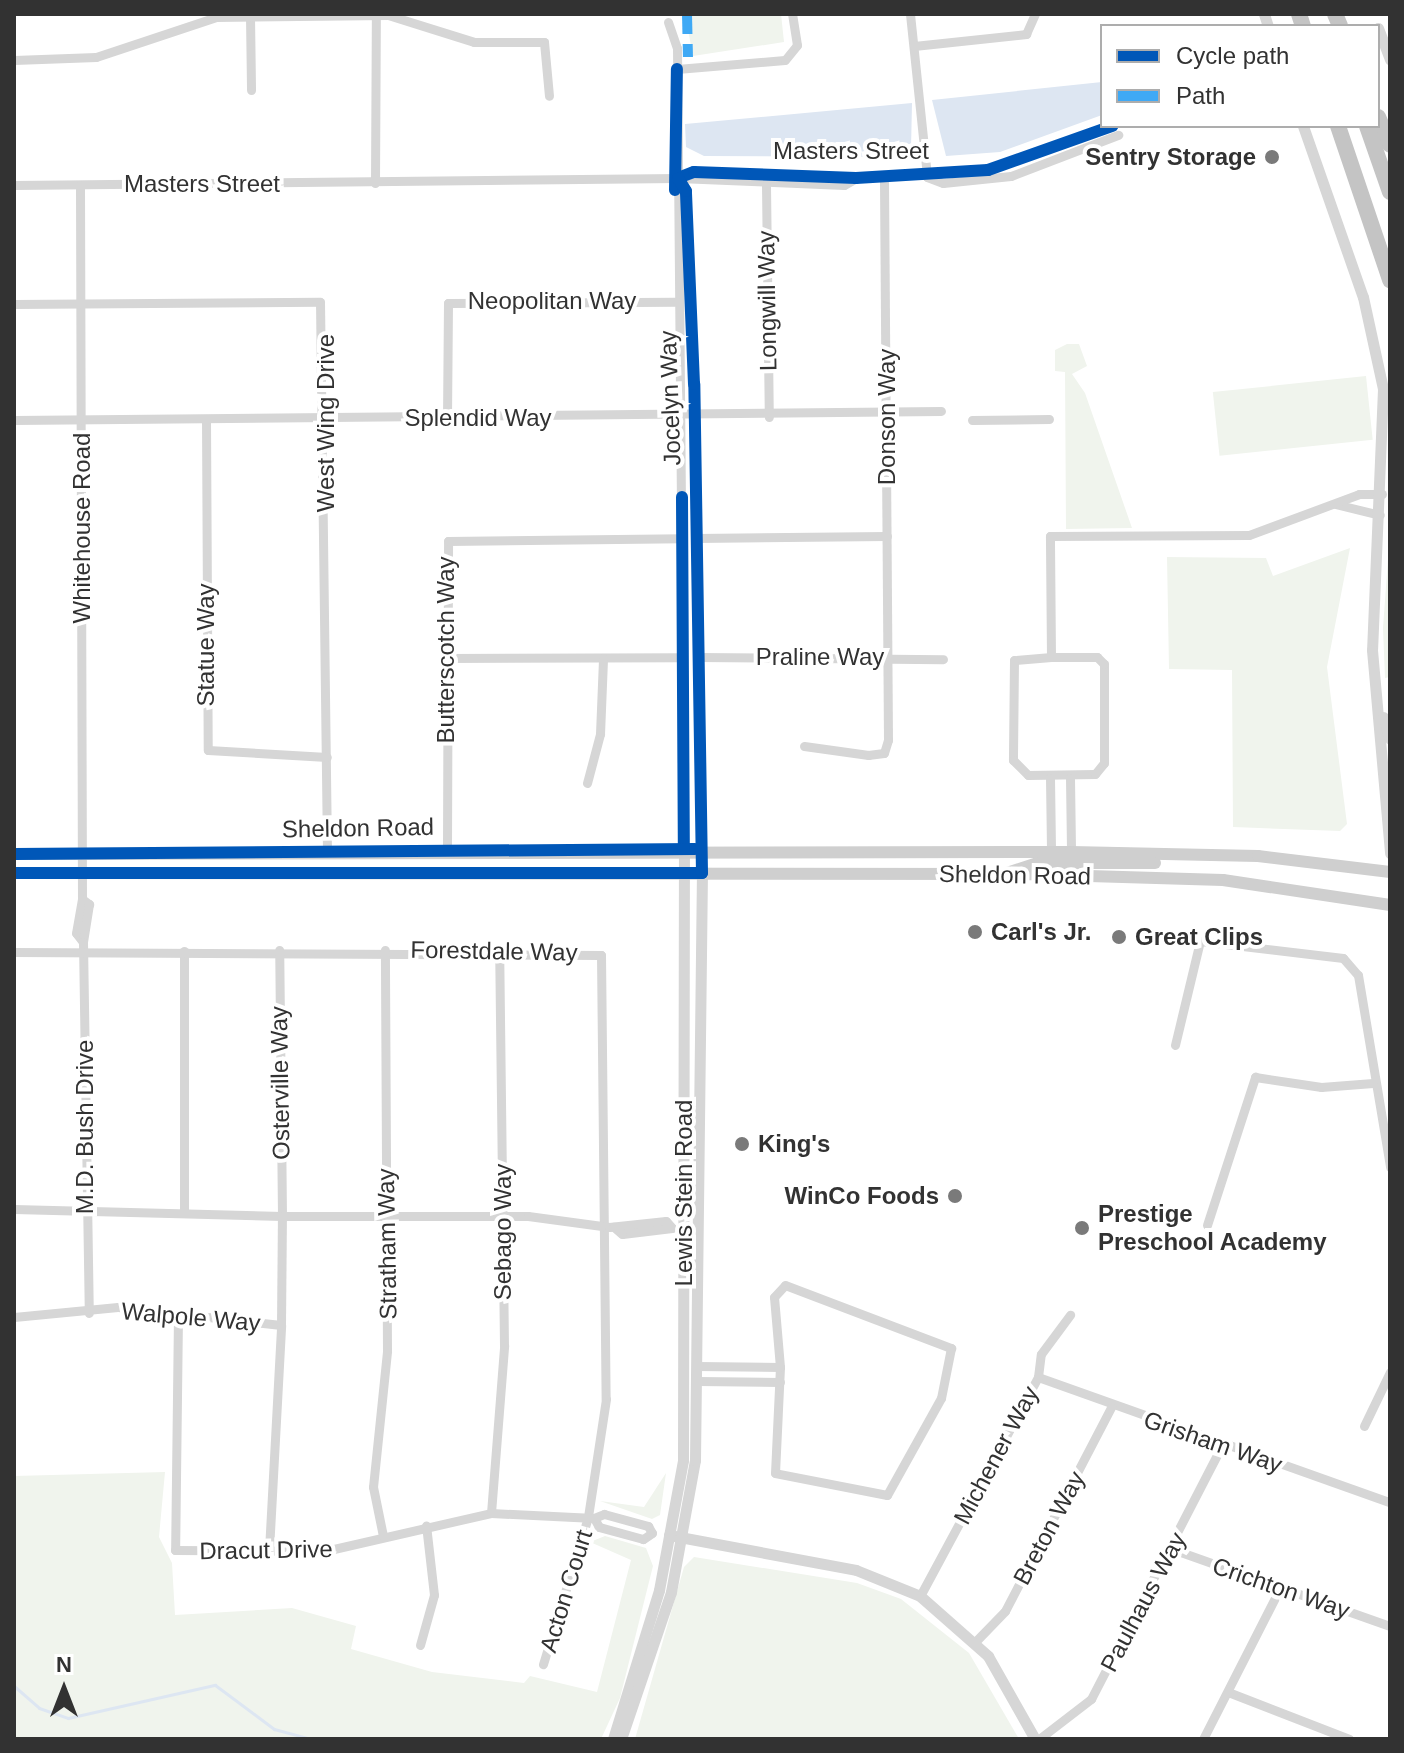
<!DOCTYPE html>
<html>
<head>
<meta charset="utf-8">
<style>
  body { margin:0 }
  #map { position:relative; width:1404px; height:1753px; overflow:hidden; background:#fff; font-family:Arial,sans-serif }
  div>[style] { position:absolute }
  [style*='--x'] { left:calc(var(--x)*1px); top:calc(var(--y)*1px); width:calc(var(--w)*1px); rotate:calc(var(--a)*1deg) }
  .green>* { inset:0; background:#f0f4ed; transform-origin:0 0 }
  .water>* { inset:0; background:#dde6f2 }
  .stream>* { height:3px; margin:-1.5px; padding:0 1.5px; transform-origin:1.5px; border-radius:1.5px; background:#dde6f2 }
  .minor>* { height:9px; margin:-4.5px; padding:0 4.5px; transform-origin:4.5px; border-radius:4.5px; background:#d6d6d6 }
  .tertiary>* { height:11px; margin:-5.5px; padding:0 5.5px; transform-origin:5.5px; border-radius:5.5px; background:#d6d6d6 }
  .secondary>* { height:12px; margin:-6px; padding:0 6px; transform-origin:6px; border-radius:6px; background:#cfcfcf }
  .motorway>* { height:16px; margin:-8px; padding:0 8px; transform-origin:8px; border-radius:8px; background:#c4c4c4 }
  .quiet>* { height:10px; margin-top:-5px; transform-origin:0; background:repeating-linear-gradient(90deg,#3fa9f5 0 20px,transparent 0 30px) }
  .cycleway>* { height:12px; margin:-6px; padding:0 6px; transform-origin:6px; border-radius:6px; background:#0057b8 }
  .dots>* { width:22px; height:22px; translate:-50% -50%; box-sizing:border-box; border:4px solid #fff; border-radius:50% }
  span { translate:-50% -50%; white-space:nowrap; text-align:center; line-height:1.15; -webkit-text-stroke:8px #fff; paint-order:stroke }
  .street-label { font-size:24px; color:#323232 }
  .poi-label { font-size:24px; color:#323232; font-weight:700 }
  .right { translate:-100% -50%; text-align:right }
  .left { translate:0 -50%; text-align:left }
  .frame { position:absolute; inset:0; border:16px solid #323232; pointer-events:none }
  .legend { position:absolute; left:1100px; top:24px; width:280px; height:104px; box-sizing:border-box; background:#fff; border:2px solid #adadad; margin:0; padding:10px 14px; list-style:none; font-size:24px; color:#323232 }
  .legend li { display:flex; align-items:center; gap:16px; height:40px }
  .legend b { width:40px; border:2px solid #adadad }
  .north { position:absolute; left:24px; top:1649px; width:80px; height:80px; -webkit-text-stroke:6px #fff; paint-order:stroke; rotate:0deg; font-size:22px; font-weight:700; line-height:32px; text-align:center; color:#323232 }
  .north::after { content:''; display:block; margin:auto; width:28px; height:36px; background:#323232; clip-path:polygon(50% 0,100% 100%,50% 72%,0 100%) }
</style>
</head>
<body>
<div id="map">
  <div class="green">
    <div style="clip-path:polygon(685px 14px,781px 14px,784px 42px,693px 56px)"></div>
    <div style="clip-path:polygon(1067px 344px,1079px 344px,1087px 366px,1072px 374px,1085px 393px,1132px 528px,1066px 529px,1065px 372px,1055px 371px,1055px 350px)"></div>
    <div style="left:1366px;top:376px;width:64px;height:154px;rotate:84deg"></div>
    <div style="clip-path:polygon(1390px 531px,1390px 677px,1385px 678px,1383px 628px)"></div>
    <div style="clip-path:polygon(1350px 548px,1327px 667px,1347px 824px,1340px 831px,1233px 827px,1232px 670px,1169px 669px,1167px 557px,1266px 558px,1273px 576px)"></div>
    <div style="clip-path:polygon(165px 1472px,159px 1537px,172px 1563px,175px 1615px,292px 1608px,356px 1626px,351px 1649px,432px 1672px,524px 1683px,530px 1676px,597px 1692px,631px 1560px,590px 1542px,605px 1536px,646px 1548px,653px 1566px,620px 1698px,601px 1739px,14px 1739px,14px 1476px)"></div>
    <div style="clip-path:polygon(666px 1473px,660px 1515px,652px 1519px,600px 1501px,644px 1507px)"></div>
    <div style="clip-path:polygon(694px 1557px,857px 1583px,901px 1599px,969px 1653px,1019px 1739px,635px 1739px,684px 1567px)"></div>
  </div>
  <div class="water">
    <div style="clip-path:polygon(1102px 82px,1102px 115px,1000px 152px,946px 156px,932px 100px)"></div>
    <div style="clip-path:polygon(912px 103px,911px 149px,903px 157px,704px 156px,686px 147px,685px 124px)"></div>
  </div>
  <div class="stream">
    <div style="--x:14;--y:1686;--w:33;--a:41"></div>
    <div style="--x:39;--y:1708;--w:31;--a:19"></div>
    <div style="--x:68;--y:1718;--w:151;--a:-12.7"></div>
    <div style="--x:215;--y:1685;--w:74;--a:36.7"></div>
    <div style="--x:274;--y:1729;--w:39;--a:15"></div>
    <div style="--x:519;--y:1739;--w:38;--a:0"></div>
  </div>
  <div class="minor">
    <div style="--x:910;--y:14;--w:164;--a:84"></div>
    <div style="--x:250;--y:16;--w:74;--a:89.2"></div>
    <div style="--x:668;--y:22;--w:28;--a:71"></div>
    <div style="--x:677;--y:48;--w:801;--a:89.5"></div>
    <div style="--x:914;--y:46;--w:113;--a:-6.1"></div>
    <div style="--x:1026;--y:34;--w:22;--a:-66"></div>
    <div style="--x:14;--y:60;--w:82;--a:-2.1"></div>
    <div style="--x:96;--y:57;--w:126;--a:-18.4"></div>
    <div style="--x:216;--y:17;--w:172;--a:-0.7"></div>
    <div style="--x:388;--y:15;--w:90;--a:17.4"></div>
    <div style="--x:474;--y:42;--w:70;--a:0"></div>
    <div style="--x:544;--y:42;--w:54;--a:84.7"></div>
    <div style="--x:677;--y:69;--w:108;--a:-4.8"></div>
    <div style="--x:785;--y:60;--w:19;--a:-51"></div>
    <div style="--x:797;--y:45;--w:31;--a:-99"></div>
    <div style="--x:927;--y:177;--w:17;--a:21"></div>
    <div style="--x:943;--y:183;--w:68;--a:-5.9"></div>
    <div style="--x:1011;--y:176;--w:115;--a:-21"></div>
    <div style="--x:678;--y:178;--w:15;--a:58"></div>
    <div style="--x:686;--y:191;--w:193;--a:87.6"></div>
    <div style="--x:694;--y:384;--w:489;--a:89.1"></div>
    <div style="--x:678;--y:178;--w:17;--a:-21"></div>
    <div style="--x:694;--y:172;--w:162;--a:2.1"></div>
    <div style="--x:856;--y:178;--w:132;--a:-3.5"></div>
    <div style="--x:988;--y:170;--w:132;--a:-19.5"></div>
    <div style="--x:375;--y:183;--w:169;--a:-89.7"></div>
    <div style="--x:14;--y:185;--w:664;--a:-0.6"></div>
    <div style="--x:678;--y:178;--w:166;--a:2.4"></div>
    <div style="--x:844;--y:185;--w:14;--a:-30"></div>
    <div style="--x:80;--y:185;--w:714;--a:89.84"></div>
    <div style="--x:766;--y:185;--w:232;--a:89.3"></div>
    <div style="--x:14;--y:304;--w:306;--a:-0.4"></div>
    <div style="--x:320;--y:302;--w:549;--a:89.27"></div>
    <div style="--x:447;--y:418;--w:115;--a:-89.5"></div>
    <div style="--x:448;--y:303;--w:228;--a:-0.3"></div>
    <div style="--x:206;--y:419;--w:331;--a:89.7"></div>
    <div style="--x:208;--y:750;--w:119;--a:3.4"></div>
    <div style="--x:14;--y:420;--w:927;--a:-0.56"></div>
    <div style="--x:972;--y:420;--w:77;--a:-0.7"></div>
    <div style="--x:1335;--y:504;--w:46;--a:13.7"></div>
    <div style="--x:696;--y:538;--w:191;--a:-0.6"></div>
    <div style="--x:697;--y:657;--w:246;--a:0.5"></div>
    <div style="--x:1051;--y:657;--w:37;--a:175"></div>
    <div style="--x:1014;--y:660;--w:100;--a:90.6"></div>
    <div style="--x:1013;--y:760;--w:21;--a:45"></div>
    <div style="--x:1028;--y:775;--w:67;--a:-0.9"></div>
    <div style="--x:1095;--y:774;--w:14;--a:-51"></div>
    <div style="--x:1104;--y:763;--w:99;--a:-90"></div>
    <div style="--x:1104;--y:664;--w:10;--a:-135"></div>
    <div style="--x:1097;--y:657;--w:46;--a:180"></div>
    <div style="--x:1051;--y:657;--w:121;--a:-90.5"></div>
    <div style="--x:1050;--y:536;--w:199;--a:-0.3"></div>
    <div style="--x:1249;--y:535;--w:117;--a:-20.4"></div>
    <div style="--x:1359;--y:494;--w:23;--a:0"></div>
    <div style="--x:445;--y:658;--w:238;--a:-0.2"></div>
    <div style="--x:804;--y:746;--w:65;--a:8"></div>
    <div style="--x:868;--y:755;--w:16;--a:-7"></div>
    <div style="--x:884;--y:753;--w:14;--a:-73"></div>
    <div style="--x:888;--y:740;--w:563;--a:-90.41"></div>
    <div style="--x:1050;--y:778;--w:74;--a:89.2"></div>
    <div style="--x:1070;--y:778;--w:74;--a:89.2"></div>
    <div style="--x:587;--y:783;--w:51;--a:-75.1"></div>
    <div style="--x:600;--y:734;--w:76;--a:-87.7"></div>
    <div style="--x:447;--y:848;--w:307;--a:-89.8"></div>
    <div style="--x:448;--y:541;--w:234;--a:-0.7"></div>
    <div style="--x:83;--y:942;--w:11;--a:-128"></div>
    <div style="--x:76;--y:933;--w:35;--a:-80"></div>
    <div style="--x:82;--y:899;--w:9;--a:36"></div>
    <div style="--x:89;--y:904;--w:38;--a:99"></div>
    <div style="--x:83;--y:942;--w:371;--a:89.1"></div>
    <div style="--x:184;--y:951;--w:259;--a:90"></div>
    <div style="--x:14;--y:952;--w:587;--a:0.29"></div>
    <div style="--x:601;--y:955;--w:444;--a:89.4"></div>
    <div style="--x:606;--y:1399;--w:119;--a:98.7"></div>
    <div style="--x:588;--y:1517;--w:154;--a:107"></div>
    <div style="--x:1175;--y:1045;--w:107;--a:-76.5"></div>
    <div style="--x:1200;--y:941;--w:144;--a:6.8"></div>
    <div style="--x:1343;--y:958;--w:23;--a:49"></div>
    <div style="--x:1358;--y:975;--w:195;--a:80.5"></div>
    <div style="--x:14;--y:1209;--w:268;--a:1.5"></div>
    <div style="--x:282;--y:1216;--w:266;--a:-90.6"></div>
    <div style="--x:1207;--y:1225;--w:156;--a:-72"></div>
    <div style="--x:1255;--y:1077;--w:67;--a:8.6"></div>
    <div style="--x:1321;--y:1087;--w:52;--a:-4.4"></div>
    <div style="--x:785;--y:1285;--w:178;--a:20.8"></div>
    <div style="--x:951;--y:1348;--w:51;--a:101.3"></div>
    <div style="--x:941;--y:1398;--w:111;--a:119.1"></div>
    <div style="--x:887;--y:1495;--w:114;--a:-168.9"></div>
    <div style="--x:775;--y:1473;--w:106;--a:-87.3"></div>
    <div style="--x:780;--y:1367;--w:70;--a:-94.9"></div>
    <div style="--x:774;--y:1297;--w:16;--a:-47"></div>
    <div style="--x:178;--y:1315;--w:235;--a:90.7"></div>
    <div style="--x:175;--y:1550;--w:150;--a:0.4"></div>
    <div style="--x:325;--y:1551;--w:170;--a:-12.9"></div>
    <div style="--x:491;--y:1513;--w:103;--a:2.8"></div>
    <div style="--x:14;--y:1317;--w:104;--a:-5.5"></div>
    <div style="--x:118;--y:1307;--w:164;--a:6.3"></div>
    <div style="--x:281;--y:1325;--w:109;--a:-89.5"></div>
    <div style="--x:282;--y:1216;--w:246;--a:0"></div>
    <div style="--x:528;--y:1216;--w:82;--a:7.7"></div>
    <div style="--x:609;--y:1227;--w:57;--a:-6"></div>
    <div style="--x:666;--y:1221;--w:9;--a:49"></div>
    <div style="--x:672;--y:1228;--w:50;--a:173.2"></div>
    <div style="--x:622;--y:1234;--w:11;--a:-139"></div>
    <div style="--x:697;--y:1366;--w:83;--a:0.7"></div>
    <div style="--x:1038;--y:1377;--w:374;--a:19.6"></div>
    <div style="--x:698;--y:1381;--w:82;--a:0.7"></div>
    <div style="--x:1364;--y:1426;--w:60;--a:-64.3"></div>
    <div style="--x:491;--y:1513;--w:168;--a:-85.5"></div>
    <div style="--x:504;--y:1346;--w:395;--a:-90.7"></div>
    <div style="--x:604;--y:1514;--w:46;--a:15.3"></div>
    <div style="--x:648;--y:1526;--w:8;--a:60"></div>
    <div style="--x:652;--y:1533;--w:11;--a:146"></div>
    <div style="--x:643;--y:1539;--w:46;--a:-164.7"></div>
    <div style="--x:599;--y:1527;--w:10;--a:-119"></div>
    <div style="--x:594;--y:1518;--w:11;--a:-22"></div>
    <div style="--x:383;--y:1536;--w:50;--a:-101.5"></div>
    <div style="--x:373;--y:1487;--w:137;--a:-84.1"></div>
    <div style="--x:387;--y:1351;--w:401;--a:-90.3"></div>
    <div style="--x:1172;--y:1549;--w:231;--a:19.5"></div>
    <div style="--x:269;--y:1550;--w:225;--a:-86.9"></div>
    <div style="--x:920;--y:1596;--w:249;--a:-61.7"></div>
    <div style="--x:1038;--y:1377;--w:23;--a:-83"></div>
    <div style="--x:1041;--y:1354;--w:49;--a:-53.4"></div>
    <div style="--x:976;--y:1641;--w:42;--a:-46"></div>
    <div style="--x:1005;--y:1611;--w:230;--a:-62.5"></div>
    <div style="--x:420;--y:1645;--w:52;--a:-74.4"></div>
    <div style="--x:434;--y:1595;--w:70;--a:-96.5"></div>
    <div style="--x:1228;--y:1692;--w:130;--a:21.2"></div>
    <div style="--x:1039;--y:1739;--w:66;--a:-37.6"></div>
    <div style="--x:1091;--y:1699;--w:286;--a:-62.7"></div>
    <div style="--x:1203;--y:1739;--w:169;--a:-63"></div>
  </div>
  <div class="tertiary">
    <div style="--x:1264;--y:14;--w:13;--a:72"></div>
    <div style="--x:1378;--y:28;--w:34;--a:69"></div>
    <div style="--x:1303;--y:126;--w:181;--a:70.7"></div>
    <div style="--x:1363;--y:297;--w:94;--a:77.7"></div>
    <div style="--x:1383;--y:389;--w:261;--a:92.4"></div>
    <div style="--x:1372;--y:650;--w:204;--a:84.9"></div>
    <div style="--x:1383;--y:717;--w:23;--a:72"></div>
    <div style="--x:669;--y:1535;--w:190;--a:10.6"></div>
    <div style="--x:856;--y:1570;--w:69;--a:22.1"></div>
    <div style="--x:920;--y:1596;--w:91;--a:41.4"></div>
    <div style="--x:988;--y:1656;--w:95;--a:60.5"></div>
    <div style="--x:613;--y:1739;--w:156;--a:-72.8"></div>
    <div style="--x:659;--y:1590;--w:132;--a:-79.5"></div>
    <div style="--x:683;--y:1460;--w:611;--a:-89.91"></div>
    <div style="--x:621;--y:1739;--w:155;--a:-71.2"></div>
    <div style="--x:671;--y:1592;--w:134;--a:-79.7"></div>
    <div style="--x:695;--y:1460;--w:587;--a:-89.32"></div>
  </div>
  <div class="secondary">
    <div style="--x:14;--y:854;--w:1057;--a:-0.11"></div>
    <div style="--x:1071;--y:852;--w:187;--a:1.2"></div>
    <div style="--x:1258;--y:856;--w:133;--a:6.9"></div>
    <div style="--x:14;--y:873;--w:1008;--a:0.06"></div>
    <div style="--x:1022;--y:874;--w:201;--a:1.7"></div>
    <div style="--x:1223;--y:880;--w:169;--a:8.5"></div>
    <div style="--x:1007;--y:873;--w:33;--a:-18"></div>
    <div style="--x:1038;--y:863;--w:117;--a:0"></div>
  </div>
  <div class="motorway">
    <div style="--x:1299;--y:14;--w:13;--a:72"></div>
    <div style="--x:1335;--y:14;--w:13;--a:67"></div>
    <div style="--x:1378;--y:117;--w:30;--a:67"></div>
    <div style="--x:1338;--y:126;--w:163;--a:71.3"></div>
    <div style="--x:1367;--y:126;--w:70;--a:70.8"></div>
  </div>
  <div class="quiet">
    <div style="--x:687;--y:14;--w:43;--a:88.7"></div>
  </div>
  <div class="cycleway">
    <div style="--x:678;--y:178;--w:17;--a:-21"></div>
    <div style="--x:694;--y:172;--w:162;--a:2.1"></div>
    <div style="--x:856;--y:178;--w:132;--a:-3.5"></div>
    <div style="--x:988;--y:170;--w:132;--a:-19.5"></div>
    <div style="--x:675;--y:190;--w:121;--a:-89.1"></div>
    <div style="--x:682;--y:497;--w:352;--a:89.7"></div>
    <div style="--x:14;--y:854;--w:681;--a:-0.42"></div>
    <div style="--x:14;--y:873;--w:688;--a:0"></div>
    <div style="--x:702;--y:873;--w:489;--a:-90.9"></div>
    <div style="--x:694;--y:384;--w:193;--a:-92.4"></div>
    <div style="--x:686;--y:191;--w:15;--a:-122"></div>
  </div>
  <div class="dots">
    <div style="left:1272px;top:157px;background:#7a7a7a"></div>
    <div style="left:975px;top:932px;background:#7a7a7a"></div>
    <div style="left:1119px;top:937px;background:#7a7a7a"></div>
    <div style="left:742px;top:1144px;background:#7a7a7a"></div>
    <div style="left:955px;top:1196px;background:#7a7a7a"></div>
    <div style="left:1082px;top:1228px;background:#7a7a7a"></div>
  </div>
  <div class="street-label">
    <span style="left:851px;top:151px">Masters Street</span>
    <span style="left:202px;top:184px">Masters Street</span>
    <span style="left:552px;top:301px">Neopolitan Way</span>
    <span style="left:767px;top:301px;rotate:-91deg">Longwill Way</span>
    <span style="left:670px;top:398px;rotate:-92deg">Jocelyn Way</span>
    <span style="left:887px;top:417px;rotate:-90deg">Donson Way</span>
    <span style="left:478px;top:418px">Splendid Way</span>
    <span style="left:326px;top:423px;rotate:-90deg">West Wing Drive</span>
    <span style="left:82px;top:528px;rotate:-90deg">Whitehouse Road</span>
    <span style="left:206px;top:645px;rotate:-90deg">Statue Way</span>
    <span style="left:446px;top:650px;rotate:-90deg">Butterscotch Way</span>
    <span style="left:820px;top:657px">Praline Way</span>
    <span style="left:358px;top:828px;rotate:-1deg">Sheldon Road</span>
    <span style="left:1015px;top:875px;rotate:1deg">Sheldon Road</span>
    <span style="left:494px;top:951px;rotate:1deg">Forestdale Way</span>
    <span style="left:280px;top:1083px;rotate:-91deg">Osterville Way</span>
    <span style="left:85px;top:1127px;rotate:-90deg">M.D. Bush Drive</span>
    <span style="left:684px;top:1193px;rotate:-90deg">Lewis Stein Road</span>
    <span style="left:503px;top:1232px;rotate:-90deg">Sebago Way</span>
    <span style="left:387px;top:1244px;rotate:-91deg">Stratham Way</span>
    <span style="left:191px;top:1317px;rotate:5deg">Walpole Way</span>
    <span style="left:1213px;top:1442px;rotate:19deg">Grisham Way</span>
    <span style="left:996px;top:1455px;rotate:-62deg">Michener Way</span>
    <span style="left:1049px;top:1528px;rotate:-62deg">Breton Way</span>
    <span style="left:266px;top:1550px;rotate:-1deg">Dracut Drive</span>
    <span style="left:1281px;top:1588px;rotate:19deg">Crichton Way</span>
    <span style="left:566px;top:1591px;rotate:-73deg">Acton Court</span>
    <span style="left:1143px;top:1602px;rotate:-62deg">Paulhaus Way</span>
  </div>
  <div class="poi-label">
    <span class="right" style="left:1256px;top:157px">Sentry Storage</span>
    <span class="left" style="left:991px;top:932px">Carl's Jr.</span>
    <span class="left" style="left:1135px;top:937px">Great Clips</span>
    <span class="left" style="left:758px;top:1144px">King's</span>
    <span class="right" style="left:939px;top:1196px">WinCo Foods</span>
    <span class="left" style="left:1098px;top:1228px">Prestige<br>Preschool Academy</span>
  </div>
  <div class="frame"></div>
  <ul class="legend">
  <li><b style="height:10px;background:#0057b8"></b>Cycle path</li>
  <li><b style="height:10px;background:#3fa9f5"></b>Path</li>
  </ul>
  <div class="north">N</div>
</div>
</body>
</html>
